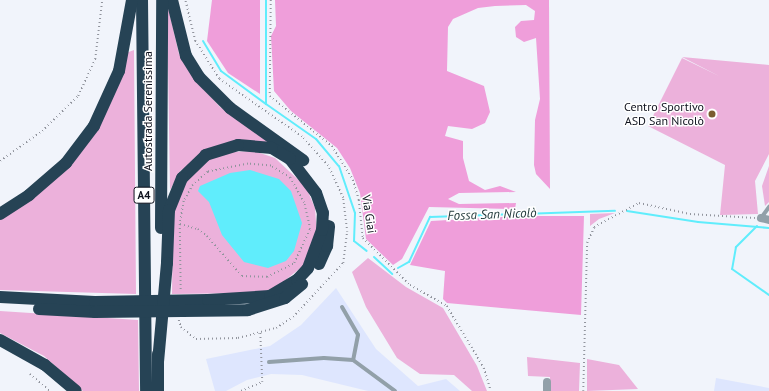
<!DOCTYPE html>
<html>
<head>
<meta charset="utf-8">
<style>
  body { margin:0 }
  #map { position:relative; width:769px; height:391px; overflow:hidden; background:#f1f4fb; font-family:"PT Sans",sans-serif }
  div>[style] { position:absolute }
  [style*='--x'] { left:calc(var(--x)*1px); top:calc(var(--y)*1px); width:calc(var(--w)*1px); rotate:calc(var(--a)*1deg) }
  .built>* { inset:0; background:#dee6fe }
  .green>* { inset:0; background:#ecb1db }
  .forest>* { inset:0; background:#ef9eda }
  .water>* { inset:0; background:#60edfc }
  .stream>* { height:2px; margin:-1px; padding:0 1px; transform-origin:1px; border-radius:1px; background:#60edfc }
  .path>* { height:1.5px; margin-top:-0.75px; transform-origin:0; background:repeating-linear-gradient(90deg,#91949d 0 1px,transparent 0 4px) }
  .service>* { height:4px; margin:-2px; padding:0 2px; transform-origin:2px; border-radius:2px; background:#92a0a9 }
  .minor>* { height:8px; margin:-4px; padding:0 4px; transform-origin:4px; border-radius:4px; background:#92a0a9 }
  .motorway>* { height:12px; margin:-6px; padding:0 6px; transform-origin:6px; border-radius:6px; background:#264355 }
  .dots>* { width:11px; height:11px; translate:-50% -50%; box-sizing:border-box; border:2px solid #fff; border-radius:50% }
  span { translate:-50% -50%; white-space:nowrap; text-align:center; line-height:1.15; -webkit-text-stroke:3px #fff; paint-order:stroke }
  .shield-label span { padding:1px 3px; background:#fff; border:1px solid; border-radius:3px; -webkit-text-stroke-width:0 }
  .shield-label { font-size:11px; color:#0e111d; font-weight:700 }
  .poi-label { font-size:12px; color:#0e111d }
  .right { translate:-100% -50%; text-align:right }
  .street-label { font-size:12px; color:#0e111d }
  .water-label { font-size:13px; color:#1f3739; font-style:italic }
</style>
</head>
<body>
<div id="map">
  <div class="built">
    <div style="clip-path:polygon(336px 288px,376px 349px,418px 386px,446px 379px,460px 391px,368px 391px,302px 375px,271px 374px,247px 380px,226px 391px,215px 391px,206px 359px,270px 346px,301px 325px)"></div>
    <div style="clip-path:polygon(716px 378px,769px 388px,769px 391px,714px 391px)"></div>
  </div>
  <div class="green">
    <div style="clip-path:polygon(167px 3px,179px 54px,200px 85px,220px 107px,288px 153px,251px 142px,181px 170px,170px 190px)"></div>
    <div style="clip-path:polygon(134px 50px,136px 294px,0 290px,0 217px,67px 166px,126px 53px)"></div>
    <div style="clip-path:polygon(682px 57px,769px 65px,769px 154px,755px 181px,758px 214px,720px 215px,725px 165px,648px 126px,682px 58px,719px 76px)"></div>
    <div style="clip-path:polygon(254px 151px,275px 158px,306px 187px,315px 208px,317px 236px,304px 265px,277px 287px,262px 293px,172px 294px,173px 206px,179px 189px,208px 160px,230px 152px)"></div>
    <div style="clip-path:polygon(769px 166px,769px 202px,765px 206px,762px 186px)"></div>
    <div style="clip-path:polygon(615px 213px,599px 219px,590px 226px,590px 214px)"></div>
    <div style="clip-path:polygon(368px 258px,406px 287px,443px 308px,477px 366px,487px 391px,472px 391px,454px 375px,420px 374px,397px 358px,366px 307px,352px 272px)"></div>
    <div style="clip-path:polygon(0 311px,138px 320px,139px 391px,83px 391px,44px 356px,0 333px)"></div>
    <div style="clip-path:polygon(527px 357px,580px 363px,579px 391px,550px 391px,550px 377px,528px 376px)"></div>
    <div style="clip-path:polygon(587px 359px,619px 365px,638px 389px,587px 391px)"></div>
  </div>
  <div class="forest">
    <div style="clip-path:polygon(212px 0,260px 0,260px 94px,228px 73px,207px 41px)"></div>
    <div style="clip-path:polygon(275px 0,549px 0,550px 189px,536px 174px,534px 165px,535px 120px,540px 99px,536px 38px,524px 42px,516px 37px,515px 27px,521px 21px,534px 20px,535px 11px,526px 5px,495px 6px,478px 8px,453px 19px,448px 27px,447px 71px,484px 86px,490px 112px,485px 123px,472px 129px,448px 126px,445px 136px,463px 141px,463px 158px,469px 181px,485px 190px,500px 186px,516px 192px,459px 193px,448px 199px,459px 204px,516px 203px,515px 209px,429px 207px,402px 259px,393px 265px,366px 239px,360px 193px,350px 168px,337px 148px,291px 111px,274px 91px,271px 36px,276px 26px)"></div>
    <div style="clip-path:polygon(520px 216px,584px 216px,581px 315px,447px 303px,443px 299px,445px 271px,410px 265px,431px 221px)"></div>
  </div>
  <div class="water">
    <div style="clip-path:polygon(250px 170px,279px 179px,291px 191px,302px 223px,294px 251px,286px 261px,268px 268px,244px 262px,222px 235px,209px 202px,198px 191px,200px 186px,230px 173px)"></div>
  </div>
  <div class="stream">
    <div style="--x:266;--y:0;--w:104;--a:90"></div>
    <div style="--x:266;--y:104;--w:61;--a:35"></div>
    <div style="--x:316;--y:139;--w:35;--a:50"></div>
    <div style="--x:339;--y:166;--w:50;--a:71.2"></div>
    <div style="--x:355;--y:213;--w:28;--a:92"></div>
    <div style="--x:354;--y:241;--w:16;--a:38"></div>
    <div style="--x:203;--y:41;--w:35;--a:59"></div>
    <div style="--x:221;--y:71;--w:56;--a:36.3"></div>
    <div style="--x:627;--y:211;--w:72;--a:8.8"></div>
    <div style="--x:698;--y:222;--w:71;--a:4.8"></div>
    <div style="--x:757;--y:226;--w:30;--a:135"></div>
    <div style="--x:736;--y:247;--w:22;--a:100"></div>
    <div style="--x:732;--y:269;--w:45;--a:35.1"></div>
    <div style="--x:374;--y:257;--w:25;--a:43"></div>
    <div style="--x:398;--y:268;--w:13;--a:-29"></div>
    <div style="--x:409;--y:262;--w:50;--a:-65"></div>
    <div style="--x:430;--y:217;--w:185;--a:-1.9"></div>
  </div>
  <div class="path">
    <div style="--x:271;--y:0;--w:96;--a:90.6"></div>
    <div style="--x:270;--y:96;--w:80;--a:38.9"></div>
    <div style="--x:332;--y:146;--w:40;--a:58"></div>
    <div style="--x:353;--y:180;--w:21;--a:73"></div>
    <div style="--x:359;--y:200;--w:38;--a:84"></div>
    <div style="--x:363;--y:238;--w:66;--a:45"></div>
    <div style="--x:410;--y:285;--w:43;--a:29.6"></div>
    <div style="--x:447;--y:306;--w:72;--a:59.2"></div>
    <div style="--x:484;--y:368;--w:24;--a:73"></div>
    <div style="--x:0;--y:161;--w:52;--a:-35.5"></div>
    <div style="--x:42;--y:131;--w:50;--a:-44.2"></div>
    <div style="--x:78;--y:96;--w:41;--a:-65.3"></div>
    <div style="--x:95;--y:59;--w:59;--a:-83.2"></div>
    <div style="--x:180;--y:224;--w:19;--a:16"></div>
    <div style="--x:198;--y:229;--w:11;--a:38"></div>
    <div style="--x:207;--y:236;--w:53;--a:48.8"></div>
    <div style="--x:242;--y:276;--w:25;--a:2"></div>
    <div style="--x:267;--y:277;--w:30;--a:-27"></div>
    <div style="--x:294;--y:263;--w:38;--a:-65"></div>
    <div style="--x:310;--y:229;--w:27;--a:-103"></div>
    <div style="--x:304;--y:203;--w:29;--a:-119"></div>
    <div style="--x:290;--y:178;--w:22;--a:-148"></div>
    <div style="--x:271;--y:166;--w:23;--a:-175"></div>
    <div style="--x:248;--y:164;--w:41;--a:168.7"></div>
    <div style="--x:208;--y:172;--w:20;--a:139"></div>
    <div style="--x:193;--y:185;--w:18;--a:119"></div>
    <div style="--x:184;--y:201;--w:23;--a:100"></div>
    <div style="--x:180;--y:224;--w:68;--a:89.2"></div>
    <div style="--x:179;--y:320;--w:7;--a:74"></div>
    <div style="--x:181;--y:327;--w:19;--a:39"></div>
    <div style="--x:196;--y:339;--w:42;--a:-1.4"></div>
    <div style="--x:238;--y:338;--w:39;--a:-15"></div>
    <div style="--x:276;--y:328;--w:20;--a:-33"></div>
    <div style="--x:293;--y:317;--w:74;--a:-47.2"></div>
    <div style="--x:343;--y:263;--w:31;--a:-83"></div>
    <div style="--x:347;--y:232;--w:34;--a:-97"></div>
    <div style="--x:343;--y:198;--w:35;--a:-115"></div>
    <div style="--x:328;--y:166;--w:39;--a:-132"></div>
    <div style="--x:302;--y:137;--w:101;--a:-145.1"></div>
    <div style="--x:219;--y:79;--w:45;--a:-122.3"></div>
    <div style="--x:195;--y:41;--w:42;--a:-103.7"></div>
    <div style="--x:30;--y:374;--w:26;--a:40"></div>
    <div style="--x:241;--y:391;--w:23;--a:-23"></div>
    <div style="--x:262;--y:382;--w:50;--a:-92.3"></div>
    <div style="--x:583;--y:391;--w:148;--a:-88.5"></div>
    <div style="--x:587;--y:243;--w:17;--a:-66"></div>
    <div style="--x:594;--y:227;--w:51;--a:-28.1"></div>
    <div style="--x:639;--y:203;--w:52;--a:12.2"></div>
    <div style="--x:690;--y:214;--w:65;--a:3.5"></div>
  </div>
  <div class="service">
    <div style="--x:761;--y:218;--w:14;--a:-54"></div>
    <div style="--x:342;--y:307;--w:32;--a:60"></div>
    <div style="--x:358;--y:335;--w:25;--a:101"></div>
    <div style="--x:269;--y:362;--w:55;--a:-4.2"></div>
    <div style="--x:324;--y:358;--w:29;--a:4"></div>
    <div style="--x:353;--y:360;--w:52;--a:36.4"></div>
  </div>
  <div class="minor">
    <div style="--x:761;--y:218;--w:8;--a:14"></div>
    <div style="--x:547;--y:382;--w:9;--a:90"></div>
  </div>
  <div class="motorway">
    <div style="--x:142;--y:0;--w:391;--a:89.4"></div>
    <div style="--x:172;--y:0;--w:58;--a:76"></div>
    <div style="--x:186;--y:56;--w:25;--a:58"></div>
    <div style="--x:199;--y:77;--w:44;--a:45"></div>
    <div style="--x:230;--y:108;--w:90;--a:35.5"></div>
    <div style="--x:0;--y:214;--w:35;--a:-33"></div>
    <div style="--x:29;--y:195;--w:49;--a:-40.9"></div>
    <div style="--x:66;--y:163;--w:46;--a:-52.9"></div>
    <div style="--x:94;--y:126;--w:60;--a:-65.6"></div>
    <div style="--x:119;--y:71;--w:72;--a:-79.6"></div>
    <div style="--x:161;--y:228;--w:228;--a:-89.7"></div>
    <div style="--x:319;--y:264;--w:20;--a:-66"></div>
    <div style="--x:327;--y:246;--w:20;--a:-84"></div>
    <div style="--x:0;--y:297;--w:95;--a:3"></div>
    <div style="--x:95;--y:302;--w:113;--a:-1"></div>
    <div style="--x:208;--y:300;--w:62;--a:-3.7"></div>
    <div style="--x:270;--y:296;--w:31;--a:-31"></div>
    <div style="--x:297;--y:280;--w:16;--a:-47"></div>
    <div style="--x:308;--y:268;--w:40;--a:-69.8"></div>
    <div style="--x:322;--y:230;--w:17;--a:-87"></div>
    <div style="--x:323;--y:213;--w:21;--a:-109"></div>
    <div style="--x:316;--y:193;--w:43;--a:-127.4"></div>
    <div style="--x:290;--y:159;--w:21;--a:-149"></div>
    <div style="--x:272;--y:148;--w:34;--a:-175"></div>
    <div style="--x:238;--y:145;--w:34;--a:163"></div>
    <div style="--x:206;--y:155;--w:33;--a:136"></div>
    <div style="--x:182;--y:178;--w:35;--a:112"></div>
    <div style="--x:169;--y:210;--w:53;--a:92.2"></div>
    <div style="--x:167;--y:263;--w:98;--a:95.2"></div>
    <div style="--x:39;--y:309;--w:56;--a:3.1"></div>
    <div style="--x:95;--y:312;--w:153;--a:-0.7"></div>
    <div style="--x:248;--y:310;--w:39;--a:-18"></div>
    <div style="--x:285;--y:298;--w:22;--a:-39"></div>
    <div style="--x:0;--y:340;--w:51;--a:29.1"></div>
    <div style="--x:45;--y:365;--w:40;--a:40"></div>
    <div style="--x:158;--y:391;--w:37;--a:-90"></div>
  </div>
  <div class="dots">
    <div style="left:712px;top:114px;background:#7a5d30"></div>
  </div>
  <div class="shield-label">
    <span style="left:144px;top:195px">A4</span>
  </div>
  <div class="poi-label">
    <span class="right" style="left:704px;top:114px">Centro Sportivo<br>ASD San Nicolò</span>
  </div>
  <div class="street-label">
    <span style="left:148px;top:111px;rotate:-90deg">Autostrada Serenissima</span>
    <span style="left:369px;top:214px;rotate:81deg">Via Giai</span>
  </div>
  <div class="water-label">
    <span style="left:492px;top:215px;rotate:-2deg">Fossa San Nicolò</span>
  </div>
</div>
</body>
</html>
